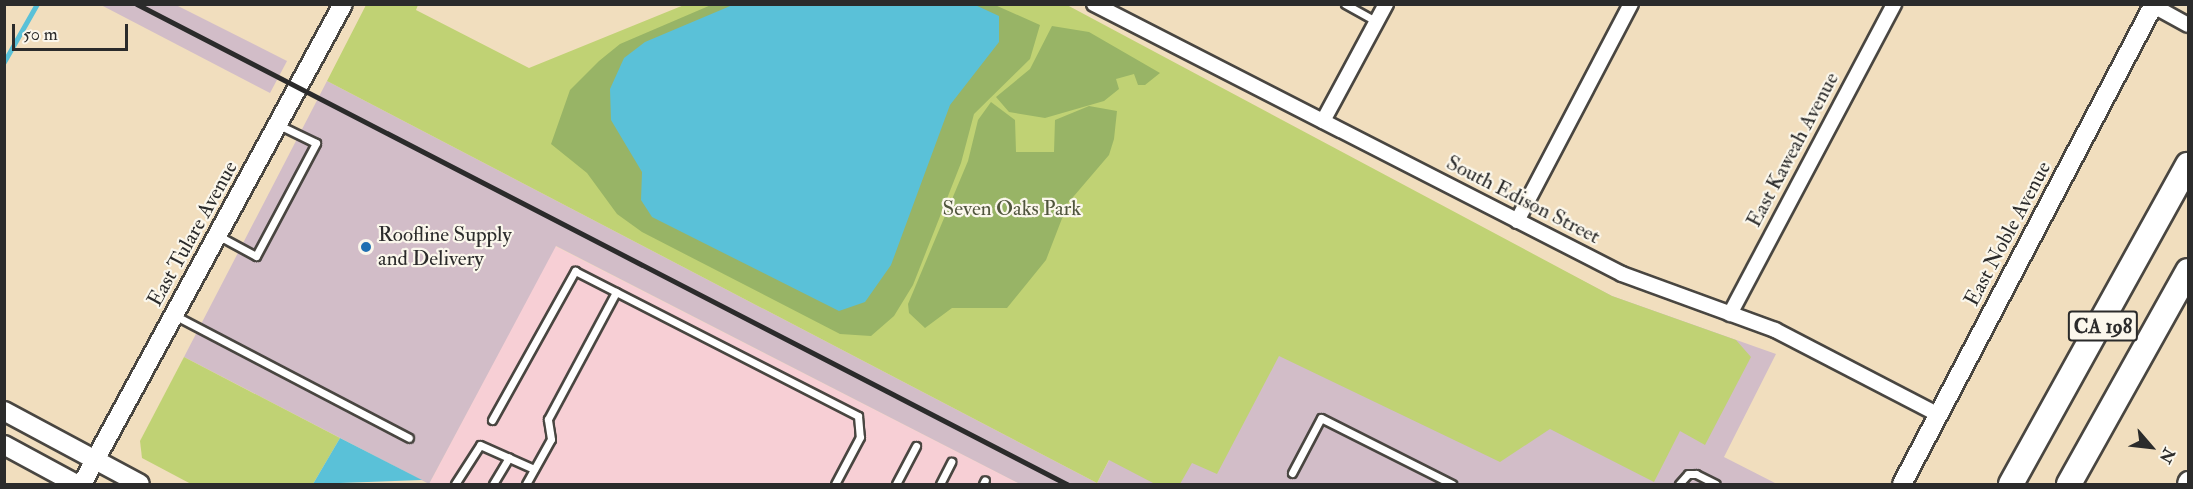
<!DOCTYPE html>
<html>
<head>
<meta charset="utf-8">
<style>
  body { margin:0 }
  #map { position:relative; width:2193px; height:489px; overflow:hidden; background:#f1debe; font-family:"IM FELL Double Pica",serif }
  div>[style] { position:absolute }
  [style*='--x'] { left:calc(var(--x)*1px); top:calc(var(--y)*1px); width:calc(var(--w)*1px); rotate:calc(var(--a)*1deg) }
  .built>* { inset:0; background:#f7cfd5 }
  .industrial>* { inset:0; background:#d2bdc8 }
  .green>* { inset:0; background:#c0d274 }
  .forest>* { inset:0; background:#98b466 }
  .water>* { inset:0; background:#5ac1d8 }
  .stream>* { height:4.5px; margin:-2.25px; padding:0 2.25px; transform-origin:2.25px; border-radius:2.25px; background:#5ac1d8 }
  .roads { filter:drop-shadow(2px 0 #494641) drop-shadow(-2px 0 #494641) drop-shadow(0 2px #494641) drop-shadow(0 -2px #494641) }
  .lane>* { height:7px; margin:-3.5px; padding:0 3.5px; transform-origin:3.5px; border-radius:3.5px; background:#fff }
  .street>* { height:14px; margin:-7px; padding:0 7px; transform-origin:7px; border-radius:7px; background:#fff }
  .secondary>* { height:18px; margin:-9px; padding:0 9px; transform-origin:9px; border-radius:9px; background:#fff }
  .highway>* { height:24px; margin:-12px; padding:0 12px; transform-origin:12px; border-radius:12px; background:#fff }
  .rail>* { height:4.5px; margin:-2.25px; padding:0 2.25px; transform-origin:2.25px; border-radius:2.25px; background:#2b2b2b }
  .dots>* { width:16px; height:16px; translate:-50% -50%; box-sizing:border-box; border:3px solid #fbf7ec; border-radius:50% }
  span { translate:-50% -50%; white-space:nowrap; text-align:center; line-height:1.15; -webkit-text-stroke:4.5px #fbf7ec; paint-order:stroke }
  .shield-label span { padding:2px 4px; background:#fbf7ec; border:2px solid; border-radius:4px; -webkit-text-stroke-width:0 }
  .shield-label { font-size:20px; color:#2b2b2b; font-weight:700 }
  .street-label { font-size:21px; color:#2b2b2b }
  .park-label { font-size:21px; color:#50553d }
  .poi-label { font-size:21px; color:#2b2b2b }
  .left { translate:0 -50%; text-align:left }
  .frame { position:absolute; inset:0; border:6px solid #2b2b2b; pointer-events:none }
  .north { position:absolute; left:2121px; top:417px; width:60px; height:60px; -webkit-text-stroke:4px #fbf7ec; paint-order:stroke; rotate:118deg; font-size:16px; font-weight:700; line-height:24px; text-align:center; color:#2b2b2b }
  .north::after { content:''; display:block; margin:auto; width:21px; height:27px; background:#2b2b2b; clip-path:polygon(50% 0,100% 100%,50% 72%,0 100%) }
  .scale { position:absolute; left:12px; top:24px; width:116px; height:27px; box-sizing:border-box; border:3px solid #2b2b2b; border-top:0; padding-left:8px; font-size:18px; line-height:21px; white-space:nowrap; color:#2b2b2b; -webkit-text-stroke:4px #fbf7ec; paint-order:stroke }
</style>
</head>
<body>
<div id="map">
  <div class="built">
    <div style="clip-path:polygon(555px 246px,1020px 484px,429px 484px)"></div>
  </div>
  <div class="industrial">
    <div style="clip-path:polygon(101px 5px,176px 5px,287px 61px,270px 93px)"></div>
    <div style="clip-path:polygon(327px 81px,1097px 483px,1286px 126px,1612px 296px,1776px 354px,1724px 457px,1777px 484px,1020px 484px,556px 246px,429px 484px,184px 357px)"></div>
  </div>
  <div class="green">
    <div style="clip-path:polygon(366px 5px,418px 5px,416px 10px,529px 68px,684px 5px,1067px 5px,1612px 296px,1736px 340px,1751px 357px,1705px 445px,1680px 431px,1654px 482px,1550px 429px,1500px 462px,1279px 356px,1217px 474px,1192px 463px,1180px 484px,1155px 484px,1109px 460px,1097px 483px,327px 81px)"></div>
    <div style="clip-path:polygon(184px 357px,340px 438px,313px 484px,191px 484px,142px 458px,140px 441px)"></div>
  </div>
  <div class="forest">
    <div style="clip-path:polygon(711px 5px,995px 5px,1040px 25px,1030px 59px,974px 114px,961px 163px,913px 285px,894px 316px,871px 336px,840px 334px,642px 232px,617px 214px,587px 173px,551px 144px,570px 90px,599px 61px,620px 44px)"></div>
    <div style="clip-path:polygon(1052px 26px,1089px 32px,1160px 73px,1145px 85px,1138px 85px,1134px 74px,1116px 79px,1119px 89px,1104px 101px,1045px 118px,1009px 112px,996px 97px,1030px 69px)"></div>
    <div style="clip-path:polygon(991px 102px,1015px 120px,1016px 152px,1054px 152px,1055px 120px,1089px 106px,1117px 111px,1114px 139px,1109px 155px,1068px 203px,1046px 260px,1007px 308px,952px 308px,925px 328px,909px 313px,908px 304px,968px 161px,978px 120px)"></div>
  </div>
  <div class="water">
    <div style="clip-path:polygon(735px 4px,973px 4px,999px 16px,999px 42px,950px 105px,891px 265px,865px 302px,839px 311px,652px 217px,641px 200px,642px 172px,611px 120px,610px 89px,624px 58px,645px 42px)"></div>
    <div style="clip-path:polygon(340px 438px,422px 480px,313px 484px)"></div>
  </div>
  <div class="stream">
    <div style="--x:4;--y:62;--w:67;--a:-60.4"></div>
  </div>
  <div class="roads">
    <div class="lane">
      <div style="--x:1345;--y:4;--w:37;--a:29"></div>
      <div style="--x:219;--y:236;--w:42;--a:28.4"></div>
      <div style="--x:256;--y:256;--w:128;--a:-62"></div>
      <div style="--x:316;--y:143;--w:41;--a:-154.1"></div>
      <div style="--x:174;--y:315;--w:265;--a:27.6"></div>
      <div style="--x:492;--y:420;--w:171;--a:-60.9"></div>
      <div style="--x:575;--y:271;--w:318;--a:27.1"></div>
      <div style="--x:858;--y:416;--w:21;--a:85"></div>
      <div style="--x:860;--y:437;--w:53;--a:118"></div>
      <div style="--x:1292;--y:473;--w:62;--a:-62.2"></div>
      <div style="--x:1321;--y:418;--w:147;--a:26.7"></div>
      <div style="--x:455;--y:484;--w:46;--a:-57.3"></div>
      <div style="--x:480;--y:445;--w:59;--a:24"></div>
      <div style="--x:493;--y:484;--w:31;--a:-59"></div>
      <div style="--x:526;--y:484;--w:51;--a:-60.9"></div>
      <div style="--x:551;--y:439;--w:20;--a:-99"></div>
      <div style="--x:548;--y:419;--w:144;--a:-61.8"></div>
      <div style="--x:896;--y:484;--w:43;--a:-62.2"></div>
      <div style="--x:940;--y:484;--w:25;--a:-63"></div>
      <div style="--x:983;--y:484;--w:4;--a:-63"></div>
      <div style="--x:1679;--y:484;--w:13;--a:-48"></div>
      <div style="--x:1688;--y:474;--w:8;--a:0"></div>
      <div style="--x:1696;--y:474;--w:22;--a:27"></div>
    </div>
    <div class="street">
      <div style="--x:1094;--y:4;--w:593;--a:27.08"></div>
      <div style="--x:1622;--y:274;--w:163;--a:20.1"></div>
      <div style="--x:1775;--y:330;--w:185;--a:27.4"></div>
      <div style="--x:2150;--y:4;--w:43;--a:28.9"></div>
      <div style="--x:1323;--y:121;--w:133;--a:-61.7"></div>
      <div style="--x:1517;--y:221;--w:245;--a:-62.3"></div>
      <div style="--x:1730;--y:314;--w:351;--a:-62.1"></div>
    </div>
    <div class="secondary">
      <div style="--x:4;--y:411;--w:154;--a:28.2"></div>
      <div style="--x:4;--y:445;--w:82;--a:28.4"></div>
      <div style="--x:82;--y:484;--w:546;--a:-61.46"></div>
      <div style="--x:1902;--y:484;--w:542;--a:-62.3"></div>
      <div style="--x:2187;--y:484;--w:3;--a:-72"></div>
    </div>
    <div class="highway">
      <div style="--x:2011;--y:484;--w:365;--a:-61"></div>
      <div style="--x:2069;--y:484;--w:244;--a:-60.8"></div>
    </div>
  </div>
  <div class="rail">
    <div style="--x:137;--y:4;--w:1047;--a:27.3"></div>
  </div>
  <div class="dots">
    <div style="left:366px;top:247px;background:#1f6fb2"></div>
  </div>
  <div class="shield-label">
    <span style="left:2103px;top:326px">CA 198</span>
  </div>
  <div class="street-label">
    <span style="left:1793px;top:150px;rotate:-62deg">East Kaweah Avenue</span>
    <span style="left:1523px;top:200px;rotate:27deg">South Edison Street</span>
    <span style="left:193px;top:234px;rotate:-61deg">East Tulare Avenue</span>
    <span style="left:2008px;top:234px;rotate:-62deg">East Noble Avenue</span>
  </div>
  <div class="park-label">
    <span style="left:1012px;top:209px">Seven Oaks Park</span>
  </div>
  <div class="poi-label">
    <span class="left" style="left:378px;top:247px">Roofline Supply<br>and Delivery</span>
  </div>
  <div class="frame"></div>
  <div class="north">N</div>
  <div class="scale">50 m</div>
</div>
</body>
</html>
